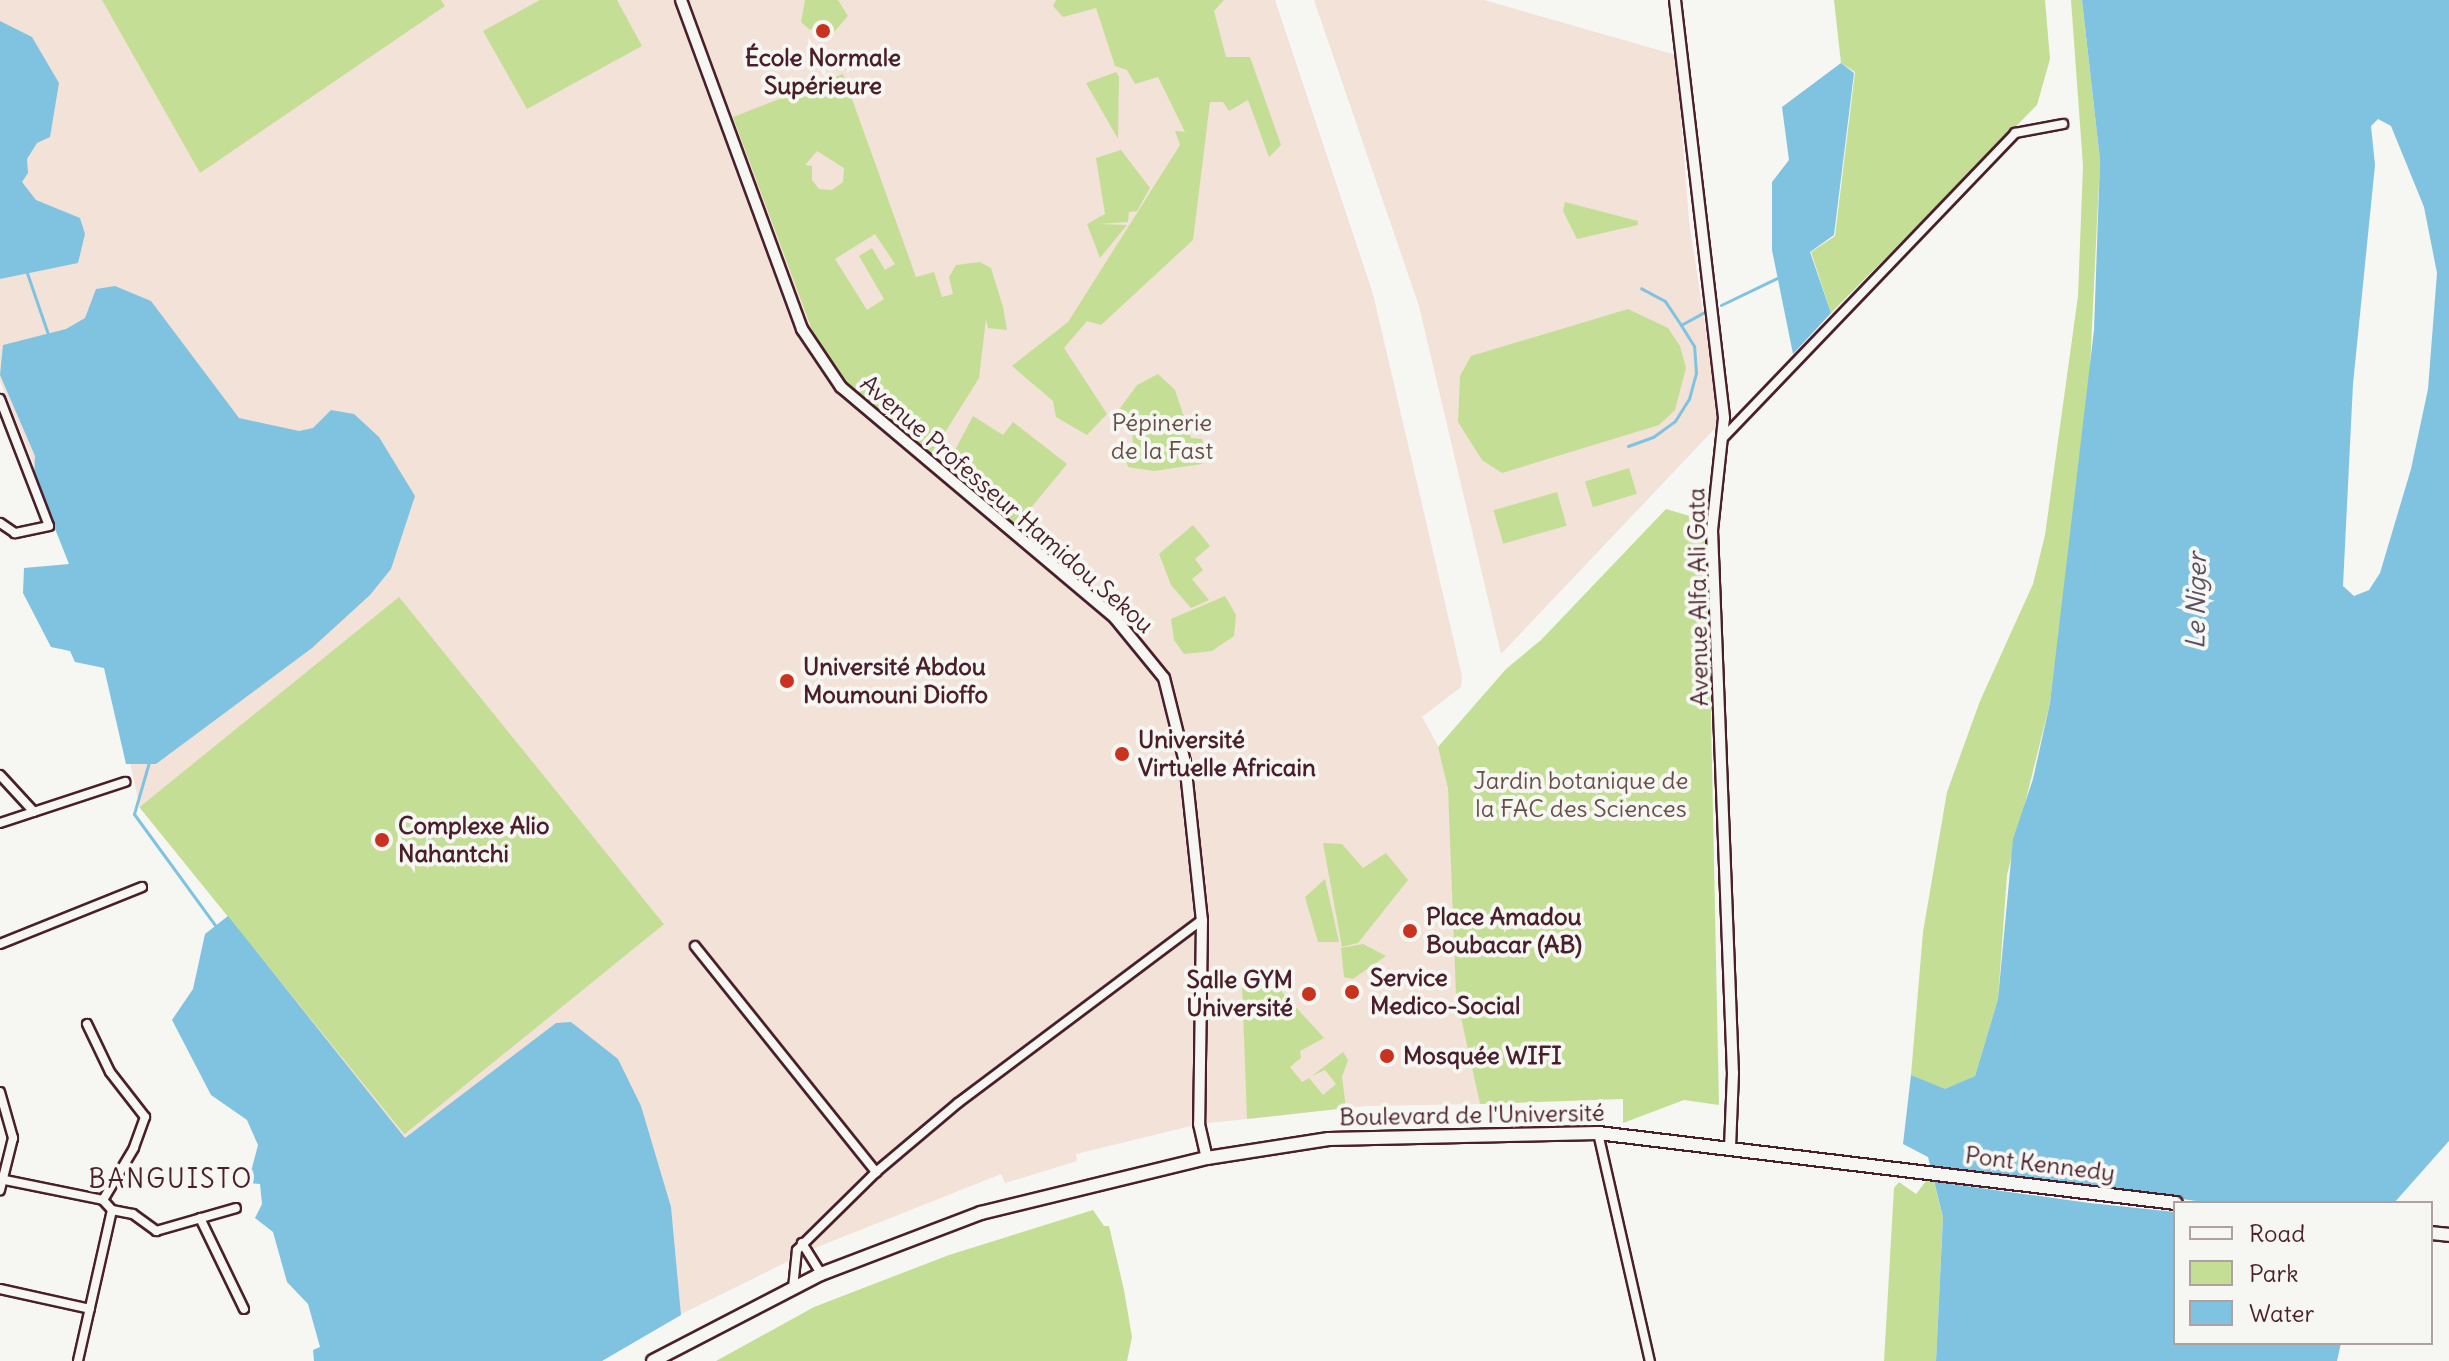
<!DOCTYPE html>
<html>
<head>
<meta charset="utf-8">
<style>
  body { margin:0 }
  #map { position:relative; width:2449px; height:1361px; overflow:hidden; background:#f6f6f2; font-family:Delius,sans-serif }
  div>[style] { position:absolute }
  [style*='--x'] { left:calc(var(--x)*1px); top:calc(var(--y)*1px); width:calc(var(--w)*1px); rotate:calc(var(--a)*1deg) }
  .built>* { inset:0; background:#f2e2d8 }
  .green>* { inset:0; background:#c4df95; transform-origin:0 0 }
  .water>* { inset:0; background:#80c3e1 }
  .pier>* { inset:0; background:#f6f6f2 }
  .stream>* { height:3px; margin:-1.5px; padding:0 1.5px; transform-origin:1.5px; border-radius:1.5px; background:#80c3e1 }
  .roads { filter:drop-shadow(2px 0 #4a1f2b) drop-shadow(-2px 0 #4a1f2b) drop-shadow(0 2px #4a1f2b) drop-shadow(0 -2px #4a1f2b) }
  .minor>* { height:8px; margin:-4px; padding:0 4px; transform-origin:4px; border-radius:4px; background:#f6f6f2 }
  .tertiary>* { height:10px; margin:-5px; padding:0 5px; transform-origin:5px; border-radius:5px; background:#f6f6f2 }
  .primary>* { height:12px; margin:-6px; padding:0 6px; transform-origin:6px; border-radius:6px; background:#f6f6f2 }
  .dots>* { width:22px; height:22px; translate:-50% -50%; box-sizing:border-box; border:4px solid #f6f6f2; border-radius:50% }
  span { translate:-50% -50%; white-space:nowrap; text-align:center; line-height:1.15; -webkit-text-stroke:8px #f6f6f2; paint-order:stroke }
  .poi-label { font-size:24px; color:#4a1f2b; font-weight:700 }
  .left { translate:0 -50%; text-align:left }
  .right { translate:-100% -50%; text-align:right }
  .park-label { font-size:24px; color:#684f46 }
  .street-label { font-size:24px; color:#4a1f2b }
  .water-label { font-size:26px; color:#5a5062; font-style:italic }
  .neighbourhood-label { font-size:26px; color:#4a1f2b; letter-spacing:2px }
  .legend { position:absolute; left:2173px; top:1201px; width:260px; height:144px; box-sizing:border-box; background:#f6f6f2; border:2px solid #b1a0a2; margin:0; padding:10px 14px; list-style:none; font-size:24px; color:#4a1f2b }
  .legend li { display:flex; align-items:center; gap:16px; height:40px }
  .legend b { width:40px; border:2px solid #b1a0a2 }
</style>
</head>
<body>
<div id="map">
  <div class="built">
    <div style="clip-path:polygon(0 0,1275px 0,1373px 294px,1462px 676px,1461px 687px,1422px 717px,1438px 746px,1448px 789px,1465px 1032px,1480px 1104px,1367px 1106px,1199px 1124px,1076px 1154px,1077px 1161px,1005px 1183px,1001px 1174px,815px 1248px,665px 1322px,602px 1361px,367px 1361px,234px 924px,140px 808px,102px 632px,0 381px)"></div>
    <div style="clip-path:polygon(1314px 0,1484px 0,1676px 55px,1689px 221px,1720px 423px,1501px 654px,1419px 306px)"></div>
  </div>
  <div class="green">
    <div style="clip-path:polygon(102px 0,441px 0,445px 6px,200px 173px)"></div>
    <div style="clip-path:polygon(540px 0,617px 0,642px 46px,527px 109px,483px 31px)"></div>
    <div style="clip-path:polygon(805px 0,838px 0,848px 16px,833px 33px,809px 29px,801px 22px)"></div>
    <div style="clip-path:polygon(1056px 0,1224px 0,1214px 11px,1226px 57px,1250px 57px,1281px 145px,1269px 157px,1248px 100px,1229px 111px,1223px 102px,1210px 102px,1193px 240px,1101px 325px,1087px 321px,1064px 348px,1107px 414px,1087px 435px,1056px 417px,1053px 401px,1012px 366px,1068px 322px,1180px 145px,1175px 131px,1185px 132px,1158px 77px,1135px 84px,1127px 70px,1115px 66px,1096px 8px,1063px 17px,1053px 6px)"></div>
    <div style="clip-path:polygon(1834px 0,2045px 0,2050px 59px,2037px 105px,1831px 313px,1811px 252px,1835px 236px,1855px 72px,1841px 63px)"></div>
    <div style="clip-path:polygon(2071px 0,2082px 0,2100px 160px,2088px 410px,2050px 703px,2007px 875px,1998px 999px,1975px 1076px,1945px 1090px,1911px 1075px,1923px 932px,1947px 792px,1980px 701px,2033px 584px,2045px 535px,2078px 296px,2083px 166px)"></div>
    <div style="clip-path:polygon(1116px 72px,1119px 77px,1118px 139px,1086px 83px)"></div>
    <div style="clip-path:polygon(evenodd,843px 74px,916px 277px,934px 272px,942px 297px,953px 294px,949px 277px,956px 265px,980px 262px,991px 268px,1003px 307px,1007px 330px,988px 328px,986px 319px,979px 378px,931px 455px,855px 392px,817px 343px,733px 117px,843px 74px,817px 151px,844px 168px,843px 182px,832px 190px,819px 189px,812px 180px,812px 166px,805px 165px,817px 151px,843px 74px,875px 234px,895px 264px,885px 270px,872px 248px,859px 256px,884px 299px,867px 310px,835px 259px,875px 234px)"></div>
    <div style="clip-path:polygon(1121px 150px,1150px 188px,1137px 211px,1129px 212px,1128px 222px,1099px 224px,1127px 225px,1100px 258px,1087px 224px,1105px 214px,1096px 158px)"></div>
    <div style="clip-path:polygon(1565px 202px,1638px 221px,1638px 225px,1577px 239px,1563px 211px)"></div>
    <div style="clip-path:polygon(1628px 309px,1668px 328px,1680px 346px,1686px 368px,1675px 410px,1659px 425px,1502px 473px,1482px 460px,1458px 422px,1460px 376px,1471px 356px)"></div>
    <div style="clip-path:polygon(1158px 374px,1175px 390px,1191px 438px,1202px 439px,1206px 456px,1202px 464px,1154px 471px,1128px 467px,1123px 449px,1133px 445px,1132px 430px,1122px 428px,1116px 414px,1137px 385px)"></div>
    <div style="clip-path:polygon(973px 416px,1003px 435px,1013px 422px,1067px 464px,1016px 526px,946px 467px)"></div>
    <div style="left:1629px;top:468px;width:27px;height:46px;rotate:73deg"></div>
    <div style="left:1557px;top:492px;width:35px;height:66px;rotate:74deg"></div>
    <div style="clip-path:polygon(1666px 509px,1707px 521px,1719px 1105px,1684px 1100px,1623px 1123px,1623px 1099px,1480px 1104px,1456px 995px,1448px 789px,1438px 747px,1506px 669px,1541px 640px)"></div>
    <div style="clip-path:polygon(1193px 525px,1210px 546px,1195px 559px,1203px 570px,1192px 579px,1209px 600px,1191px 608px,1171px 585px,1159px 554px)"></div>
    <div style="clip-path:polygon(1225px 596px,1236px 615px,1234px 636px,1212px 651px,1184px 654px,1174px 640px,1171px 619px)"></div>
    <div style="left:399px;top:597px;width:421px;height:334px;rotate:51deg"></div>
    <div style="clip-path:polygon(1323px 843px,1342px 844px,1363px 868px,1386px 853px,1408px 880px,1358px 943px,1342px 947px)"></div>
    <div style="clip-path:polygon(1325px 879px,1339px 942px,1318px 942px,1305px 897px)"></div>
    <div style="clip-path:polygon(1363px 944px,1386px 956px,1353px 979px,1344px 977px,1341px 948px)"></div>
    <div style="clip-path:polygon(1273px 982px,1324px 1038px,1300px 1051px,1301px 1058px,1290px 1067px,1302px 1082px,1309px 1078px,1323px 1095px,1336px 1084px,1325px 1070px,1312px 1076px,1343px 1052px,1348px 1060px,1342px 1077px,1346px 1108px,1247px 1119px,1242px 984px)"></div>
    <div style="clip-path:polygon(1926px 1181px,1934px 1182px,1943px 1217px,1936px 1361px,1884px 1361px,1894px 1188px,1899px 1182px,1916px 1194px)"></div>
    <div style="clip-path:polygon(1093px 1210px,1104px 1226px,1109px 1226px,1124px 1290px,1132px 1337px,1127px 1361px,716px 1361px,814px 1307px,949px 1255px)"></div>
  </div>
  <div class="water">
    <div style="clip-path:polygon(evenodd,2082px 0,2449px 0,2449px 1141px,2394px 1203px,2175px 1203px,2175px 1343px,2341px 1343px,2337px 1361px,1936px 1361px,1943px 1217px,1928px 1157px,1903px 1144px,1911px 1075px,1945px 1089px,1975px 1076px,1998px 999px,2013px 839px,2033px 779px,2050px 703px,2094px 330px,2100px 160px,2082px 0,2378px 119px,2391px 126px,2424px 207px,2437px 273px,2428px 389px,2411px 469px,2380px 573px,2369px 590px,2354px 596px,2343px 586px,2353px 384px,2375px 165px,2371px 126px,2378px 119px)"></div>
    <div style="clip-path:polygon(0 21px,32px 37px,59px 83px,50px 137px,37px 143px,27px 159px,28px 173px,22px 182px,36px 200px,80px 218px,85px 234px,78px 263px,0 279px)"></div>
    <div style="clip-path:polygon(1841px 63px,1854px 73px,1834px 235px,1810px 252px,1831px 313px,1793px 354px,1772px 250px,1772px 182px,1789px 160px,1782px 107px)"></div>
    <div style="clip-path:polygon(115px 286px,151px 301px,239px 418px,299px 431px,313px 428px,331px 410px,354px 414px,379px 437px,415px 496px,391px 569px,370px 595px,312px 648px,156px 764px,126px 764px,104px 668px,75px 662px,70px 651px,51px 647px,23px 593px,24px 568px,69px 564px,34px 476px,35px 456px,0 375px,3px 345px,66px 329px,85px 318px,96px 289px)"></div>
    <div style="clip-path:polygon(228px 916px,405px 1138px,556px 1023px,571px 1022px,618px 1059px,641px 1106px,671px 1207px,681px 1315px,602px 1361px,314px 1361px,313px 1350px,320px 1347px,308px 1304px,287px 1282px,273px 1232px,255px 1218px,262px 1204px,260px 1184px,248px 1183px,258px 1145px,247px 1120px,211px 1095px,172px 1020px,193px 989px,205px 934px)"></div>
  </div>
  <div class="pier">
    <div style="clip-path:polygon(1927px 1167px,2168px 1197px,2210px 1203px,2175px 1203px,2175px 1212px,2089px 1203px,1930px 1181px)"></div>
  </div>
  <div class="stream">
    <div style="--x:27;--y:273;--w:65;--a:71"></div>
    <div style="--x:1721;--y:305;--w:62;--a:-25.7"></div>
    <div style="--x:1681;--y:325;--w:25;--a:-29"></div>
    <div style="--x:1628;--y:446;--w:27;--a:-20"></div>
    <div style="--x:1653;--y:437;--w:27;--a:-36"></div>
    <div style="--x:1675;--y:421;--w:26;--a:-58"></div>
    <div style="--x:1689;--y:399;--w:27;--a:-75"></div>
    <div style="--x:1696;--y:373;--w:27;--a:-94"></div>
    <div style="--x:1694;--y:346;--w:25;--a:-122"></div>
    <div style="--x:1681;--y:325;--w:29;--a:-124"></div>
    <div style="--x:1665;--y:301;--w:27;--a:-152"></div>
    <div style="--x:149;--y:762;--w:54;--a:106.1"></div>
    <div style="--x:134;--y:814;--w:141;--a:53.9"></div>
  </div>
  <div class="roads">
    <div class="minor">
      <div style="--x:0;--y:399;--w:136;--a:68.9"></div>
      <div style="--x:49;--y:526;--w:35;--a:168"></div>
      <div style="--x:15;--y:533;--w:18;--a:-146"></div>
      <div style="--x:1722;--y:439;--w:424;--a:-46.2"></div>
      <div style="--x:2015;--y:133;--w:49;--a:-10.6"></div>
      <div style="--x:0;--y:775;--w:50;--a:47.4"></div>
      <div style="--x:0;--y:823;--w:132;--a:-18.2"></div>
      <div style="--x:0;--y:944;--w:153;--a:-21.9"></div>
      <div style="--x:695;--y:946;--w:290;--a:51.3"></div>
      <div style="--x:87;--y:1024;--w:53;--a:64.4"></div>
      <div style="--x:110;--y:1072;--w:57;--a:52.1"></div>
      <div style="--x:145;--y:1117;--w:33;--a:110"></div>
      <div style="--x:134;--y:1148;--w:61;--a:120.8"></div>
      <div style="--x:0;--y:1092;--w:48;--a:74.2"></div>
      <div style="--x:13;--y:1138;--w:54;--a:104"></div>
      <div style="--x:1598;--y:1133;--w:234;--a:77.2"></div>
      <div style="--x:0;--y:1179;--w:105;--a:11.5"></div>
      <div style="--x:103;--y:1200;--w:13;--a:48"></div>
      <div style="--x:112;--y:1210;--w:155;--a:102.7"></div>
      <div style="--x:112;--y:1210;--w:21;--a:11"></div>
      <div style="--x:133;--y:1214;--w:29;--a:36"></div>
      <div style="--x:156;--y:1231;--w:83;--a:-16"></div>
      <div style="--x:200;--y:1218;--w:101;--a:64.2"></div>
      <div style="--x:802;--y:1243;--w:36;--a:58"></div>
      <div style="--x:793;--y:1288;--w:38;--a:-84"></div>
      <div style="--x:797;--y:1250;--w:111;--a:-44.6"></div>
      <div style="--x:876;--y:1172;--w:107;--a:-40.1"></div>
      <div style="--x:958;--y:1103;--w:305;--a:-36.9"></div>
      <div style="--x:0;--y:1289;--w:92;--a:12.5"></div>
    </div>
    <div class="tertiary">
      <div style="--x:681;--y:0;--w:351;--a:69.8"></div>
      <div style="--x:802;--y:329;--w:70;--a:56.1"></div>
      <div style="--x:841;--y:387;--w:358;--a:40.1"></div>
      <div style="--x:1115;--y:618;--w:77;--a:50.8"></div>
      <div style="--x:1164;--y:678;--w:87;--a:76"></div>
      <div style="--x:1185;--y:762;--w:159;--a:83.9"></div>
      <div style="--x:1202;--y:920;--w:204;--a:90.8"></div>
      <div style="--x:1199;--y:1124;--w:35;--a:77"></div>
      <div style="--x:1675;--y:0;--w:421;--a:83.3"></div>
      <div style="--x:1724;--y:418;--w:113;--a:96.1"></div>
      <div style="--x:1712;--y:530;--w:543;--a:87.79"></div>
      <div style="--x:1733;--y:1073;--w:75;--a:92.3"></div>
    </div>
    <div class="primary">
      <div style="--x:2431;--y:1233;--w:18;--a:6"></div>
      <div style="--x:653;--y:1361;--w:189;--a:-27.4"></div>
      <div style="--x:821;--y:1274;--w:171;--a:-20.9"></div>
      <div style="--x:981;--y:1213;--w:233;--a:-13.7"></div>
      <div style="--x:1207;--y:1158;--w:123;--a:-8.9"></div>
      <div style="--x:1329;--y:1139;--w:269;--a:-1.3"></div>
      <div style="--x:1598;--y:1133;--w:582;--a:6.91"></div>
    </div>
  </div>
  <div class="dots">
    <div style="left:823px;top:31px;background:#c8321e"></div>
    <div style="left:787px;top:681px;background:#c8321e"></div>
    <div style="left:1122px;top:754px;background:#c8321e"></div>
    <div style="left:382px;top:840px;background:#c8321e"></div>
    <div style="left:1410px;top:931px;background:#c8321e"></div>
    <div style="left:1352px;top:992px;background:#c8321e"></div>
    <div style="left:1309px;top:994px;background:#c8321e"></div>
    <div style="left:1387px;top:1056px;background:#c8321e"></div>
  </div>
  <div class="poi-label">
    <span style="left:823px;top:72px">École Normale<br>Supérieure</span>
    <span class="left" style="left:803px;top:681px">Université Abdou<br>Moumouni Dioffo</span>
    <span class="left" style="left:1138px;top:754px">Université<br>Virtuelle Africain</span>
    <span class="left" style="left:398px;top:840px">Complexe Alio<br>Nahantchi</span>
    <span class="left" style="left:1426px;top:931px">Place Amadou<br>Boubacar (AB)</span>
    <span class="left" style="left:1370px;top:992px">Service<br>Medico-Social</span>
    <span class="right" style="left:1293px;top:994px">Salle GYM<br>Université</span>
    <span class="left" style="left:1403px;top:1056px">Mosquée WIFI</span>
  </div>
  <div class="park-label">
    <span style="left:1162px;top:437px">Pépinerie<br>de la Fast</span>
    <span style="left:1581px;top:795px">Jardin botanique de<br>la FAC des Sciences</span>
  </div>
  <div class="street-label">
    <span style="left:1007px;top:504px;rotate:41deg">Avenue Professeur Hamidou Sekou</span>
    <span style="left:1698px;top:597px;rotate:-91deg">Avenue Alfa Ali Gata</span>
    <span style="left:1472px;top:1115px;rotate:-1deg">Boulevard de l'Université</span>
    <span style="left:2040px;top:1164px;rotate:7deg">Pont Kennedy</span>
  </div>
  <div class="water-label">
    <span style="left:2196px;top:601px;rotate:-89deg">Le Niger</span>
  </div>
  <div class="neighbourhood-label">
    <span style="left:171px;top:1179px">BANGUISTO</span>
  </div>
  <ul class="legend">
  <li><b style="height:10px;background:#f6f6f2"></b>Road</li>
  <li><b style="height:22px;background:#c4df95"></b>Park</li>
  <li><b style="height:22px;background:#80c3e1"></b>Water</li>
  </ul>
</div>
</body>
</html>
